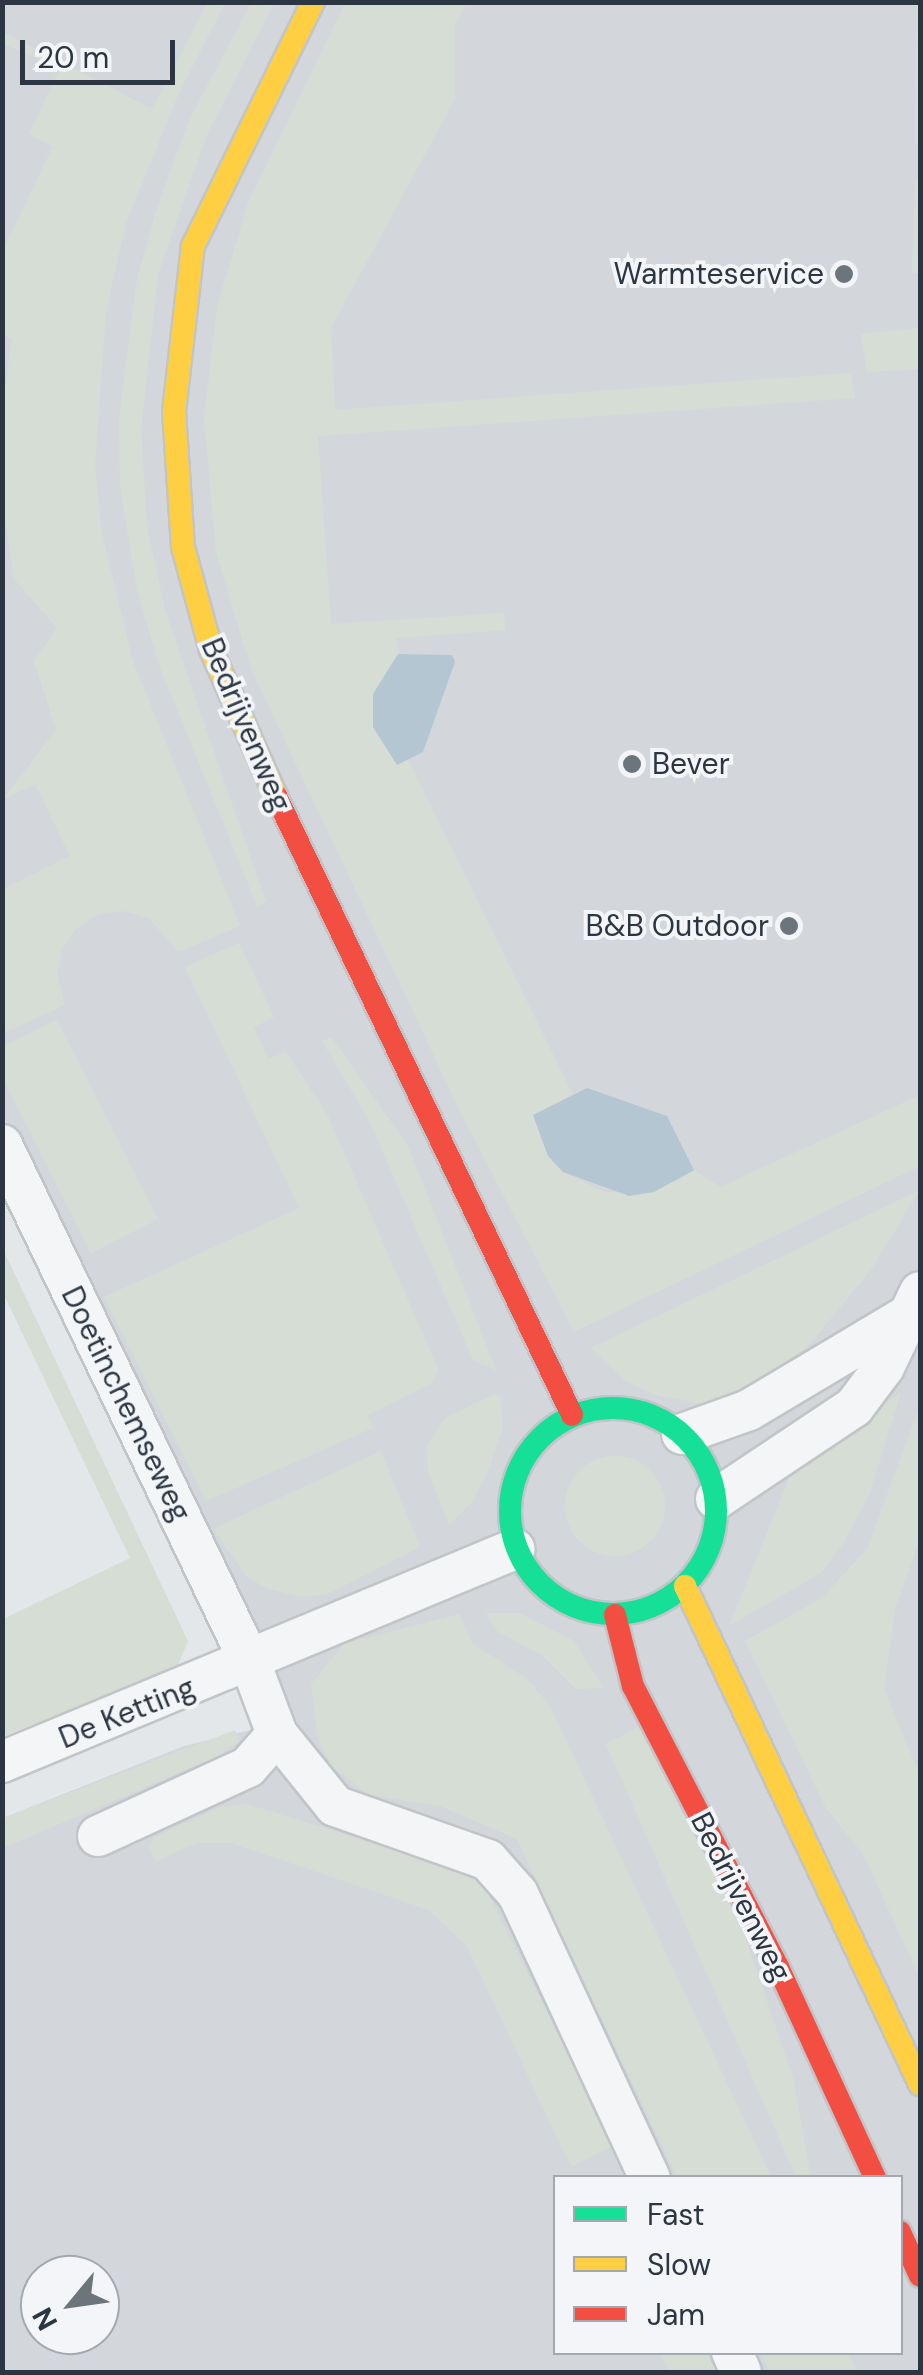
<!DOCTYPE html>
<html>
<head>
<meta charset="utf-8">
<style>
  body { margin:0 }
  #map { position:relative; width:923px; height:2375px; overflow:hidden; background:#e4e7e9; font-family:"DM Sans",sans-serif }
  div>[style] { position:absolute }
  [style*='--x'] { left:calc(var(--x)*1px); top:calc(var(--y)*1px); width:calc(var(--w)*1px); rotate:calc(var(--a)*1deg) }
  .built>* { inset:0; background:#d3d7dc }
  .green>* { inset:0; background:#d6ddd5 }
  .round { border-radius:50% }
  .water>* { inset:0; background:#b4c6d2 }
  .roads { filter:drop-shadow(2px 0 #c2c5c7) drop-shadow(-2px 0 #c2c5c7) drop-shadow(0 2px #c2c5c7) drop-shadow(0 -2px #c2c5c7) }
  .street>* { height:40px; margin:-20px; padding:0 20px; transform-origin:20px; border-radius:20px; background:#f3f5f6 }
  .fast>* { height:22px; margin:-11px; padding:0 11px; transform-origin:11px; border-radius:11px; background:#16e098 }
  .fast>.ring { margin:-11px; padding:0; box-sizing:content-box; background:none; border:22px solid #16e098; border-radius:50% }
  .slow>* { height:22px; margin:-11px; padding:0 11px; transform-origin:11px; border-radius:11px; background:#ffcf43 }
  .jam>* { height:22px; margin:-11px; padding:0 11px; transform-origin:11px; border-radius:11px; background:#f24e42 }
  .dots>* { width:28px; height:28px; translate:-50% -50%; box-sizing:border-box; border:5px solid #f3f5f8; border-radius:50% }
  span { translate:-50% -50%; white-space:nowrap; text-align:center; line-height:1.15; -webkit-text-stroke:8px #f3f5f8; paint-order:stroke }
  .poi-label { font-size:30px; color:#2c3642 }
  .right { translate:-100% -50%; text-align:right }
  .left { translate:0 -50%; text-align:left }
  .street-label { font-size:30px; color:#2c3642 }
  .frame { position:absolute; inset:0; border:5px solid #2c3642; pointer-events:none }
  .legend { position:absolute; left:553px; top:2175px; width:350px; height:180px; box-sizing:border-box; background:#f3f5f8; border:2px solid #a3a9af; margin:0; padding:12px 18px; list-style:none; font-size:30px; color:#2c3642 }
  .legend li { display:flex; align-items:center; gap:20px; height:50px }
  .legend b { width:50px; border:2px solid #a3a9af }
  .north { position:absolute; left:20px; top:2255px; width:100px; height:100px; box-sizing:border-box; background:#f3f5f8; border:2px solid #a3a9af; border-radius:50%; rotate:241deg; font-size:28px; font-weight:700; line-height:40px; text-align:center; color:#2c3642 }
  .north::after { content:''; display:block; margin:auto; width:35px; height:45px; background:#6c747c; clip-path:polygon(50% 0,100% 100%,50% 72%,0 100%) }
  .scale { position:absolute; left:20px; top:40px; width:155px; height:45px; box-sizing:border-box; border:5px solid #2c3642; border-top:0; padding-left:12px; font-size:30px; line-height:35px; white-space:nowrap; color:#2c3642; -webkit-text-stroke:8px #f3f5f8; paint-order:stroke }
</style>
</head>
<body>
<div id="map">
  <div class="built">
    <div style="clip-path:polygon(evenodd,3px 3px,920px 3px,920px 2372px,3px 2372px,3px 1818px,184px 1746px,272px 1725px,273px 1675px,3px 1115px,3px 3px,556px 2178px,900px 2178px,900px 2352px,556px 2352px,556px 2178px,3px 3px,40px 2275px,100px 2275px,100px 2335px,40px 2335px,40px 2275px)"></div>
  </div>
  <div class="green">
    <div style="clip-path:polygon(208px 2px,225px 3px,178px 95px,125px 226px,106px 312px,95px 464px,101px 529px,132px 659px,240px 926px,178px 952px,149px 918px,124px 911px,99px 914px,77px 928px,62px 949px,57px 975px,65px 1005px,3px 1033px,3px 889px,70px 856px,35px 784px,3px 799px,56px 730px,34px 661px,57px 628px,14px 579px,5px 521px,3px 403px,12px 338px,3px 336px,2px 252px,53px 146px,29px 134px,60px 68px,3px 44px,3px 32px,152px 109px)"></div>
    <div style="clip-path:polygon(920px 2px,920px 145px,915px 145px,916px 3px)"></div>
    <div style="clip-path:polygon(251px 3px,274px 3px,207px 135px,158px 274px,141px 429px,147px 527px,165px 610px,266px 902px,257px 906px,159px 665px,137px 590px,120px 486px,119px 418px,137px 279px,156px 211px,189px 120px)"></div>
    <div style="clip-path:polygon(345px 3px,466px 3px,455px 26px,455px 99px,331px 328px,335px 410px,851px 373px,855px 398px,318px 436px,331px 624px,504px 613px,505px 630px,396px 638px,400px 660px,391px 725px,573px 1095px,533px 1115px,548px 1156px,563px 1172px,606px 1193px,679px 1181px,694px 1170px,720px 1187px,920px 1095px,920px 1166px,574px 1332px,460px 1111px,251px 669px,216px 552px,204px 418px,217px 307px,248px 203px)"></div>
    <div style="clip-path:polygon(915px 180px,920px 180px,920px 273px,912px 273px)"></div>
    <div style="clip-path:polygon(920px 328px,920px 369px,867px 372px,861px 334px)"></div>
    <div style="clip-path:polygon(239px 943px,274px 1017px,254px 1027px,268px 1059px,286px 1052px,328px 1116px,438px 1369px,432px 1383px,368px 1415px,373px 1428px,206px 1501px,104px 1297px,299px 1208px,185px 967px)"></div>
    <div style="clip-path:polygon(57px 1020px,158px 1219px,91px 1253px,3px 1079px,3px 1046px)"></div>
    <div style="clip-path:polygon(331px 1037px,408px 1146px,496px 1370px,473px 1360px,369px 1120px,322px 1041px)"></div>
    <div style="clip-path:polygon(920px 1190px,870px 1271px,808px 1346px,757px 1383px,702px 1404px,656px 1395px,625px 1381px,591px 1348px)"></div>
    <div style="clip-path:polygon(2px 1247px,188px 1641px,178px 1665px,163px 1674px,3px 1736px,3px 1619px,130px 1558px,3px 1293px)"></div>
    <div style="clip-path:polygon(901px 1393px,869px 1495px,842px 1545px,821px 1573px,729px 1626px,797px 1459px)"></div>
    <div style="clip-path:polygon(493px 1395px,500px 1395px,503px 1426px,489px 1469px,472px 1502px,449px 1525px,428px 1472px,427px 1446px,445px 1418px)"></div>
    <div style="clip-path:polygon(920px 1405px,920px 1539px,895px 1609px,884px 1689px,920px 1776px,920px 1978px,863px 1854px,826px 1808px,745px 1641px,822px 1598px,867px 1549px)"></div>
    <div style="clip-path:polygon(381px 1451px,420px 1547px,328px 1594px,302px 1597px,266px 1588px,246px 1576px,213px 1529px)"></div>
    <div class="round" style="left:565px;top:1456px;width:100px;height:100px"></div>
    <div style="clip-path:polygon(486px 1613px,519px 1613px,574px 1641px,604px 1688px,576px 1689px,542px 1655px,498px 1632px)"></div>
    <div style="clip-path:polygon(459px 1614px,472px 1643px,527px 1679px,550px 1706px,771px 2177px,677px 2177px,517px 1839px,440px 1806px,370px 1795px,331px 1766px,318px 1738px,311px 1684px,344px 1644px)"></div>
    <div style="clip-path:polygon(654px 1719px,725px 1878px,793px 2078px,811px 2177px,796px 2177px,606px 1744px)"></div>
    <div style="clip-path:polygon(235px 1730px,239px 1742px,211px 1759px,3px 1848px,3px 1818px)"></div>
    <div style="clip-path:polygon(247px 1804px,470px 1873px,483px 1883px,613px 2146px,571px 2167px,467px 1946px,429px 1910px,231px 1843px,196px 1843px,156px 1862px,149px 1847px,154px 1837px,221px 1807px)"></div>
    <div style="clip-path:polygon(660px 2353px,708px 2353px,717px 2372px,669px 2372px)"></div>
    <div style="clip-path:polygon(760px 2353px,848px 2353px,857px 2372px,770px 2372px)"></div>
  </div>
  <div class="water">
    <div style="clip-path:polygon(398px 654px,452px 655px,455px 662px,423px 752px,397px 765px,373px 727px,373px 694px)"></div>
    <div style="clip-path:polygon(587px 1088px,667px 1116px,694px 1170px,654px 1192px,629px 1196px,563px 1172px,548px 1156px,533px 1115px)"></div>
  </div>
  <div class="roads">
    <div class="street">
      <div style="--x:2;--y:1145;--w:573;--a:64.37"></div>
      <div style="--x:250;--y:1662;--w:77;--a:69.4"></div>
      <div style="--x:682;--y:1434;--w:71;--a:-19.7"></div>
      <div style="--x:749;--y:1410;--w:187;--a:-30.8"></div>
      <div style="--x:716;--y:1499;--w:166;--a:-33.7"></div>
      <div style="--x:854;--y:1407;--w:50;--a:-53.1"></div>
      <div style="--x:884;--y:1367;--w:83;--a:-64.4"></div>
      <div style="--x:2;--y:1762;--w:555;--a:-22.55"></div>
      <div style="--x:98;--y:1836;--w:165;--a:-24.7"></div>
      <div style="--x:248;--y:1767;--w:44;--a:-48.7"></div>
      <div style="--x:277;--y:1734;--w:92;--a:51.1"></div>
      <div style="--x:335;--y:1806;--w:162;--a:19.4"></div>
      <div style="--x:488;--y:1860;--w:45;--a:48.6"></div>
      <div style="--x:518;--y:1894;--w:313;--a:65.1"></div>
      <div style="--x:732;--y:2352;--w:22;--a:66"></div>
    </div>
    <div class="fast">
      <div class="ring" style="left:510px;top:1408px;width:184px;height:184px"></div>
    </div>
    <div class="slow">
      <div style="--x:276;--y:796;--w:160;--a:-114"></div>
      <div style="--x:211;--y:650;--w:107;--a:-105.2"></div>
      <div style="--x:183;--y:547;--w:135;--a:-93.8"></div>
      <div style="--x:174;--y:412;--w:167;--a:-83.5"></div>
      <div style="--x:193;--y:246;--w:272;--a:-63.8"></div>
      <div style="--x:685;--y:1586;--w:551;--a:64.74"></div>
    </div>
    <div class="jam">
      <div style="--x:276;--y:796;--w:686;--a:64.44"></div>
      <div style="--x:615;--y:1615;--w:73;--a:75.8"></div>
      <div style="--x:633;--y:1686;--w:316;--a:62.7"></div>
      <div style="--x:778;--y:1967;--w:232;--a:65.3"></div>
      <div style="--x:900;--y:2232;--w:48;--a:65.6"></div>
    </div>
  </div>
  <div class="dots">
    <div style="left:844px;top:274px;background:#6c747c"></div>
    <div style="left:632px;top:764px;background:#6c747c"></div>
    <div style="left:789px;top:926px;background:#6c747c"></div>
  </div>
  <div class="poi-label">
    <span class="right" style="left:824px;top:274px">Warmteservice</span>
    <span class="left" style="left:652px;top:764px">Bever</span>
    <span class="right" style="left:769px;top:926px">B&amp;B Outdoor</span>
  </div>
  <div class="street-label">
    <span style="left:246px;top:725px;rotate:67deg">Bedrijvenweg</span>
    <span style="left:126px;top:1404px;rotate:64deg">Doetinchemseweg</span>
    <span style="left:127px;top:1713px;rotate:-22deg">De Ketting</span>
    <span style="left:741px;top:1897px;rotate:63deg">Bedrijvenweg</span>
  </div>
  <div class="frame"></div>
  <ul class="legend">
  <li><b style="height:12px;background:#16e098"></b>Fast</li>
  <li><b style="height:12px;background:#ffcf43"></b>Slow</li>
  <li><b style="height:12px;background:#f24e42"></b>Jam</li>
  </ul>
  <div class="north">N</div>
  <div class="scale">20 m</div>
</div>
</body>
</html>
